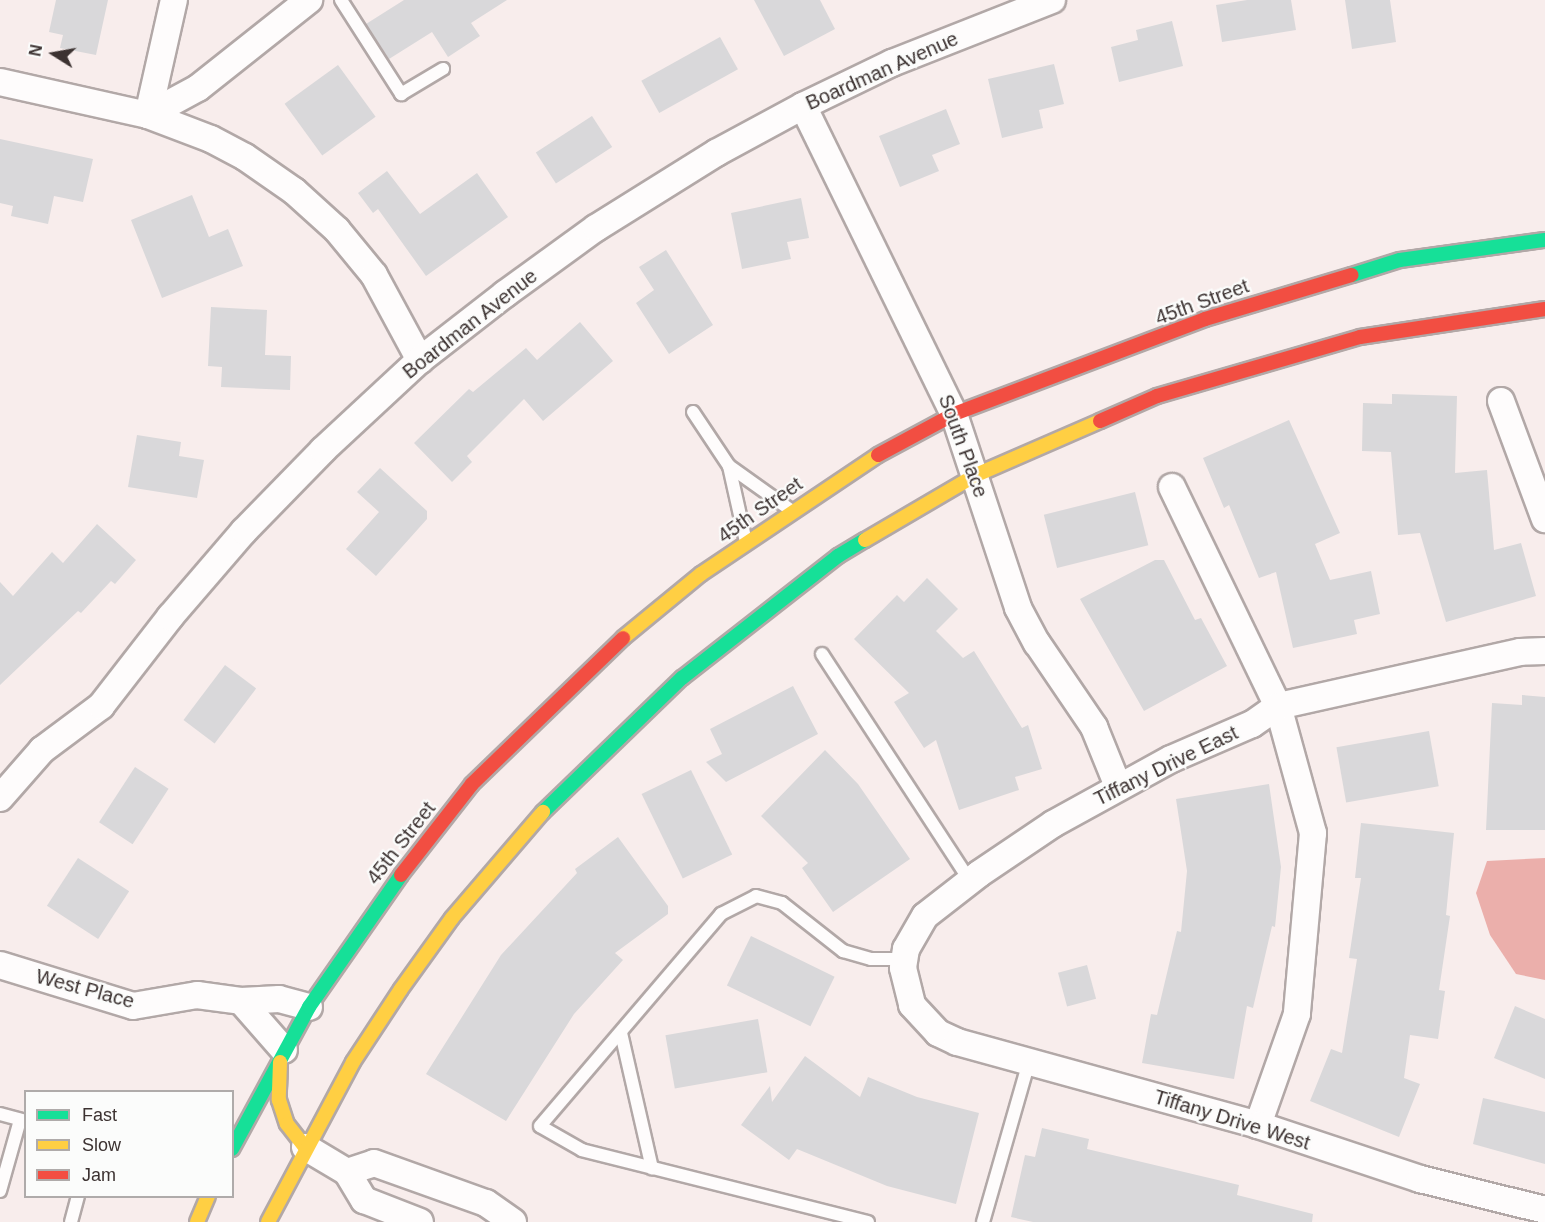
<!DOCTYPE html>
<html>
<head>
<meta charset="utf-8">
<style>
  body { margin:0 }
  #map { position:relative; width:1545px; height:1222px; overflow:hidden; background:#f8edec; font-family:Helvetica,sans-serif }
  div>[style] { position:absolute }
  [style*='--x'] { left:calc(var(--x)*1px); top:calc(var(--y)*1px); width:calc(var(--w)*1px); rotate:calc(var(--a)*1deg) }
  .water>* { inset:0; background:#ebafab }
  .building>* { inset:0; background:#d9d8da; transform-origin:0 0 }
  .roads { filter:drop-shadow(2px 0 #b2a8a7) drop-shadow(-2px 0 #b2a8a7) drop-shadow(0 2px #b2a8a7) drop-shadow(0 -2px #b2a8a7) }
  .lane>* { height:12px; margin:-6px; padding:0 6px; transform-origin:6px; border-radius:6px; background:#fefcfc }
  .street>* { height:26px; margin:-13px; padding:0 13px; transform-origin:13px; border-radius:13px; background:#fefcfc }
  .fast>* { height:14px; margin:-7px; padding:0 7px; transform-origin:7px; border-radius:7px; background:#16e098 }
  .slow>* { height:14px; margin:-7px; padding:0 7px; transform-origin:7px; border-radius:7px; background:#ffcf43 }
  .jam>* { height:14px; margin:-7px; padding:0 7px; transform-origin:7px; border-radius:7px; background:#f24e42 }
  span { translate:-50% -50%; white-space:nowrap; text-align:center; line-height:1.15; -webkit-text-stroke:4.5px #fbfcfb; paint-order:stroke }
  .street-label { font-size:20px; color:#3c3231 }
  .legend { position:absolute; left:24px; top:1090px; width:210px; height:108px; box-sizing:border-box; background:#fbfcfb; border:2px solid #afabaa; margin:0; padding:8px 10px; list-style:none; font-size:18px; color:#3c3231 }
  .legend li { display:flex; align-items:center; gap:12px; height:30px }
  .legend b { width:30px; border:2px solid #afabaa }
  .north { position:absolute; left:24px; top:24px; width:60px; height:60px; -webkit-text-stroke:4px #fbfcfb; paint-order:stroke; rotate:281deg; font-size:16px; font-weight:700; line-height:24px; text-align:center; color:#3c3231 }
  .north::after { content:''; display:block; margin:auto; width:21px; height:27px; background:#3c3231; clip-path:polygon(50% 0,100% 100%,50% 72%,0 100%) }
</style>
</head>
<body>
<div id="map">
  <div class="water">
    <div style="clip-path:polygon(1545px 858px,1545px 980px,1516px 974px,1490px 935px,1476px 893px,1487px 861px)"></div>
  </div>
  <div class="building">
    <div style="clip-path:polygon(56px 0,108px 0,96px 55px,60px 48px,63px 35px,49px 32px)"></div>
    <div style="clip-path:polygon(404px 0,507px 0,471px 23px,480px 36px,448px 57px,432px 32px,389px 59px,366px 24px)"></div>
    <div style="clip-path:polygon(754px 0,820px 0,835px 29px,784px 56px)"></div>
    <div style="clip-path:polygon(1247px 0,1291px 0,1296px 30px,1222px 42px,1216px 5px)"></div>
    <div style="clip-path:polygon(1345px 0,1390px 0,1396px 42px,1352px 49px)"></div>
    <div style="clip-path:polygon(1172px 21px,1183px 66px,1119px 82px,1111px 47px,1138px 40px,1136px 30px)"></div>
    <div style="left:720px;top:37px;width:37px;height:90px;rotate:61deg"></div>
    <div style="clip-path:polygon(1054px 64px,1064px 104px,1039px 110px,1043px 128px,1002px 138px,988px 79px)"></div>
    <div style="left:338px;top:65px;width:64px;height:66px;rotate:54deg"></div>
    <div style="clip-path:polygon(946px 109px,960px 144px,932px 155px,939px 171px,900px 187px,879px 136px)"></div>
    <div style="left:592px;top:116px;width:37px;height:67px;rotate:57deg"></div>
    <div style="clip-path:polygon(0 139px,93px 159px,83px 202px,54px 196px,48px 224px,11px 216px,13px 206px,0 203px)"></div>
    <div style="clip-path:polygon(387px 171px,420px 214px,477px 173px,508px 217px,426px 276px,378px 209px,373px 213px,358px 193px)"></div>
    <div style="clip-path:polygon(192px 195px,209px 237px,228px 229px,243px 266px,162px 298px,131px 220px)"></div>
    <div style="clip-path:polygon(801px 198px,809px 238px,787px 242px,791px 259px,742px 269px,731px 213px)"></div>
    <div style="clip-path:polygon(666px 250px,713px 325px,669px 354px,636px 303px,654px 290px,639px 267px)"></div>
    <div style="clip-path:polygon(211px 307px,267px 310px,265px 355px,291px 356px,290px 390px,221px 387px,222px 367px,208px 366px)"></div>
    <div style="clip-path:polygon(580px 322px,613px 361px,543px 421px,524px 399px,467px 456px,472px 462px,452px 482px,414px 443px,469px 389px,473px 392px,526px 348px,537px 360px)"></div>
    <div style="clip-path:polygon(1392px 394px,1457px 396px,1455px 473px,1487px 470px,1494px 550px,1521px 543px,1536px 596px,1446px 622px,1420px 533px,1398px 535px,1391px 452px,1362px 451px,1363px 403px,1392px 404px)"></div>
    <div style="clip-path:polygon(1289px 420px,1340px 533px,1315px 544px,1330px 580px,1371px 571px,1380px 614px,1354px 620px,1357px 634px,1293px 648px,1276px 572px,1259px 578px,1229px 505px,1224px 508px,1203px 458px)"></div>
    <div style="clip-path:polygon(137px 435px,181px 442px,179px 456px,204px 460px,197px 498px,128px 487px)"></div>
    <div style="clip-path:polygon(380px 468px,427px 511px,427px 519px,376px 576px,346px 549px,379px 512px,357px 492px)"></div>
    <div style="left:1135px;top:492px;width:55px;height:94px;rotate:76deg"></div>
    <div style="clip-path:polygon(97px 524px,136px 560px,115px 584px,111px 581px,81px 613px,78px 611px,0 685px,0 582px,13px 596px,52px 552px,63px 563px)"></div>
    <div style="clip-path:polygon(1155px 560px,1164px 560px,1195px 620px,1201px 618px,1227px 666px,1144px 711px,1080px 599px)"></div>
    <div style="clip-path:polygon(927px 578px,958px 609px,936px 631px,963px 658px,974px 651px,1022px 728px,1028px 725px,1042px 769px,1015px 777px,1019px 790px,959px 810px,936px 740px,924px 748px,894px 702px,909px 693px,854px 639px,897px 595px,904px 602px)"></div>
    <div style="left:225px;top:665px;width:39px;height:69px;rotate:37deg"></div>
    <div style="clip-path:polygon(793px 686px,818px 734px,726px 782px,706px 762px,722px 754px,710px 729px)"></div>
    <div style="clip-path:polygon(1522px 695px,1545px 697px,1545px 830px,1486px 830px,1492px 703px,1522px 705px)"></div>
    <div style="left:1429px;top:731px;width:56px;height:94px;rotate:80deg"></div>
    <div style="clip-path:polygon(825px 750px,858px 784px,910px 859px,833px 912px,802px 868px,808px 863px,761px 816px)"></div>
    <div style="left:135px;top:767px;width:40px;height:66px;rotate:33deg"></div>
    <div style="left:691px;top:770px;width:94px;height:55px;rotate:64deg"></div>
    <div style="clip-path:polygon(1269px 784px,1281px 867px,1275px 927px,1272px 926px,1253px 1008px,1247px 1006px,1234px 1079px,1142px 1063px,1151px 1014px,1157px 1015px,1177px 931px,1181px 932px,1187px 871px,1176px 799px)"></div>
    <div style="clip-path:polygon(1361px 823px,1454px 833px,1446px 915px,1450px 916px,1439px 990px,1445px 991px,1438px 1039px,1410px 1035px,1404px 1078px,1420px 1084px,1399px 1137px,1310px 1101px,1331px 1049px,1342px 1053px,1357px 959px,1349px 958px,1361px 878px,1355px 878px)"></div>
    <div style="clip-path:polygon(618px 837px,668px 906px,668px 914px,615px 953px,623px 960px,574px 1014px,506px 1121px,426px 1074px,501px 955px,577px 873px,575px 869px)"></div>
    <div style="left:78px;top:858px;width:61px;height:57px;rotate:33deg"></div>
    <div style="left:751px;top:936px;width:93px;height:55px;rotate:26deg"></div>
    <div style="left:1087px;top:965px;width:35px;height:30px;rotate:75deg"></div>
    <div style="clip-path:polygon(1515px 1006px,1545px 1019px,1545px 1079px,1494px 1058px)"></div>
    <div style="left:758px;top:1019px;width:54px;height:94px;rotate:80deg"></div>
    <div style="clip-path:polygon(805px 1056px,860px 1097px,868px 1077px,917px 1097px,979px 1113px,956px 1204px,887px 1186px,797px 1149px,789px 1160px,741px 1125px,770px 1086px,772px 1102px)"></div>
    <div style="clip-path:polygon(1483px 1098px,1545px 1112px,1545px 1164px,1473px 1144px)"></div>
    <div style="clip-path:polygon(1042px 1128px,1089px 1139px,1087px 1149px,1239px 1185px,1237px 1195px,1313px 1214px,1312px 1222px,1033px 1222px,1011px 1217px,1025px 1155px,1035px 1157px)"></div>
  </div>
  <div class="roads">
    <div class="lane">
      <div style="--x:341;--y:0;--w:112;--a:57.4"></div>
      <div style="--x:401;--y:94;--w:49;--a:-30.8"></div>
      <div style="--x:693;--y:412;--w:65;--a:56.3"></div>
      <div style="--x:746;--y:542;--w:78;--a:-102.6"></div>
      <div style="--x:729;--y:466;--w:76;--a:35.4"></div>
      <div style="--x:822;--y:654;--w:271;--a:56.9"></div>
      <div style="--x:621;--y:1033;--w:139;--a:77.1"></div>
      <div style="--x:0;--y:1114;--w:27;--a:15"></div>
      <div style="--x:0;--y:1191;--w:74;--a:-74.3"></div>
      <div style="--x:71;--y:1222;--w:27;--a:-75"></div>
      <div style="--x:868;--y:1222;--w:295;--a:-165.9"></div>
      <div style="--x:582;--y:1150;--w:48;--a:-150.3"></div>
      <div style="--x:540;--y:1126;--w:279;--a:-49.5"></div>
      <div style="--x:721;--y:914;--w:39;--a:-27"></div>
      <div style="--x:756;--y:896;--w:27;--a:15"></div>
      <div style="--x:782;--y:903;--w:78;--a:38.2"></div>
      <div style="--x:843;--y:951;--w:29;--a:16"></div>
      <div style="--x:871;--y:959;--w:33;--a:0"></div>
      <div style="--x:983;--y:1222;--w:166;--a:-74"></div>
    </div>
    <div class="street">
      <div style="--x:0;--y:82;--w:152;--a:12.6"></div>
      <div style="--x:148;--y:115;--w:67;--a:20.9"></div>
      <div style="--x:211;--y:139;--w:38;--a:28"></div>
      <div style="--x:245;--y:157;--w:60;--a:34.8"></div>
      <div style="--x:294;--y:191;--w:58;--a:42.2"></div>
      <div style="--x:337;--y:230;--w:58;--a:50.6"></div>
      <div style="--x:374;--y:275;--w:97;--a:61.6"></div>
      <div style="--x:803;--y:106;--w:343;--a:63.9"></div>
      <div style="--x:954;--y:414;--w:204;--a:71.7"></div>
      <div style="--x:1018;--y:608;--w:40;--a:62"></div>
      <div style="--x:1037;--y:643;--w:102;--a:55.8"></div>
      <div style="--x:1094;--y:727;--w:64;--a:67.9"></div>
      <div style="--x:148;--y:115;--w:57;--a:-28.4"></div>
      <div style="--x:198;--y:88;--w:142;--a:-38.4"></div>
      <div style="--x:148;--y:115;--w:118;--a:-77.3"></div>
      <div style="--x:1501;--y:401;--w:126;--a:69.6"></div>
      <div style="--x:1172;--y:487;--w:243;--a:64.2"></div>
      <div style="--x:1278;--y:706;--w:132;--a:74.6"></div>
      <div style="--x:1313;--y:833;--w:182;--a:95.1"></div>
      <div style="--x:1297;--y:1014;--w:118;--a:109.4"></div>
      <div style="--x:1545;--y:651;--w:25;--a:178"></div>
      <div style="--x:1520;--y:652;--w:248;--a:167.4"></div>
      <div style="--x:1278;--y:706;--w:32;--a:145"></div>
      <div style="--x:1252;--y:724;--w:88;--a:156.6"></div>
      <div style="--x:1171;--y:759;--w:135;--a:151.2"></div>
      <div style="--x:1053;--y:824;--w:89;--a:146"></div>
      <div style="--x:979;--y:874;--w:68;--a:142.1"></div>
      <div style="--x:925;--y:916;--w:38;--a:120"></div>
      <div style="--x:906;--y:949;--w:19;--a:99"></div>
      <div style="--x:903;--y:968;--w:38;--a:76"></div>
      <div style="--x:912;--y:1005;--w:38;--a:47"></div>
      <div style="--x:938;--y:1033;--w:21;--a:25"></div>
      <div style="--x:957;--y:1042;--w:312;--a:15.4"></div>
      <div style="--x:1258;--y:1125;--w:171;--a:18.4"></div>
      <div style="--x:1420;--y:1179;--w:129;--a:13.9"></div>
      <div style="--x:0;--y:798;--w:64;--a:-48.8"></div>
      <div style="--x:42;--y:750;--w:74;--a:-36.7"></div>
      <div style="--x:101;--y:706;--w:113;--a:-52.2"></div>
      <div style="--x:170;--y:617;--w:113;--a:-49.3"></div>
      <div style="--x:244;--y:531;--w:113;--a:-45.7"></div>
      <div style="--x:323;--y:450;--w:132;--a:-42.9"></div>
      <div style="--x:420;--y:360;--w:108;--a:-37.8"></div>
      <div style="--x:505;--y:294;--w:112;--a:-36"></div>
      <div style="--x:596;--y:228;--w:142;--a:-32"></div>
      <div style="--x:716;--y:153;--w:99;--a:-28.4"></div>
      <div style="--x:803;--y:106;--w:99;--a:-25.8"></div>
      <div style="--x:892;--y:63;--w:172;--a:-21.5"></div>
      <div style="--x:0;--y:965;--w:139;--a:17.1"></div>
      <div style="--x:133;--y:1006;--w:65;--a:-9.8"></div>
      <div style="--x:197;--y:995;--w:44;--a:7.8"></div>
      <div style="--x:241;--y:1001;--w:38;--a:-3"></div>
      <div style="--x:279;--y:999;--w:31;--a:15"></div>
      <div style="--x:241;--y:1001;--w:65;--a:48.7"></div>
      <div style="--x:305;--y:1147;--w:49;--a:30.8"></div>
      <div style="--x:347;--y:1172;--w:33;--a:59"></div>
      <div style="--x:364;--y:1200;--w:60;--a:21.4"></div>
      <div style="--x:347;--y:1172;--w:28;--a:-18"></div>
      <div style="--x:374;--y:1163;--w:119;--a:19.7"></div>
      <div style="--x:486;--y:1203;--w:33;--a:35"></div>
    </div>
    <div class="fast">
      <div style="--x:1352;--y:275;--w:50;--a:-17.4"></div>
      <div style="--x:1400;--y:260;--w:146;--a:-7.9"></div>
      <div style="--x:543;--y:812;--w:193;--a:-44"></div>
      <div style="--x:682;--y:678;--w:198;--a:-38"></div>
      <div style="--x:838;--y:556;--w:31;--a:-31"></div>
      <div style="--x:232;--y:1149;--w:162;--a:-61.5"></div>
      <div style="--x:309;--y:1007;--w:161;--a:-55.1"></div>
    </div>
    <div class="slow">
      <div style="--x:865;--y:540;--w:129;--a:-30.4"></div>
      <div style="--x:976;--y:475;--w:135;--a:-23.5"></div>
      <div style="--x:623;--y:638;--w:101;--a:-39.4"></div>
      <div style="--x:701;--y:574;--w:213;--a:-33.9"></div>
      <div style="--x:280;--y:1062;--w:38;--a:92"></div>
      <div style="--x:279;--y:1100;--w:25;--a:72"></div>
      <div style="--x:287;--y:1124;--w:29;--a:52"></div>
      <div style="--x:197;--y:1222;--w:28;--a:-67"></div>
      <div style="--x:268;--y:1222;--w:181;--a:-62"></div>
      <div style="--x:353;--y:1062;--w:87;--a:-56.7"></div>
      <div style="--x:401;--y:989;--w:87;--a:-54.3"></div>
      <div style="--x:452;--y:918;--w:140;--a:-49.4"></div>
    </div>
    <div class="jam">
      <div style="--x:1100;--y:421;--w:62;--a:-23.7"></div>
      <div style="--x:1157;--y:396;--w:211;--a:-16.2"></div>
      <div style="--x:1360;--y:337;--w:187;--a:-8.6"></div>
      <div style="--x:878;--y:455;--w:86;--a:-28.3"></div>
      <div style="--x:954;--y:414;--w:268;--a:-20.7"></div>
      <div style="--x:1205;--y:319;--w:153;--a:-16.7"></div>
      <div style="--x:401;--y:875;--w:115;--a:-52"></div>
      <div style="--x:472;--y:784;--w:210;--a:-44"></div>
    </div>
  </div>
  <div class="street-label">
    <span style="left:882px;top:71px;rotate:-24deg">Boardman Avenue</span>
    <span style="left:1202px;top:302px;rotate:-20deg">45th Street</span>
    <span style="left:470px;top:324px;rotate:-38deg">Boardman Avenue</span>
    <span style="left:963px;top:446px;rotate:70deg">South Place</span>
    <span style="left:760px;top:510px;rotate:-35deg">45th Street</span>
    <span style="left:1166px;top:766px;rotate:-26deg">Tiffany Drive East</span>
    <span style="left:401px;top:843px;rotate:-52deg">45th Street</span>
    <span style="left:85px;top:989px;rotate:15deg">West Place</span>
    <span style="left:1232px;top:1120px;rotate:17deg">Tiffany Drive West</span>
  </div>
  <ul class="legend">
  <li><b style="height:8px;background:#16e098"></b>Fast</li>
  <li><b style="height:8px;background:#ffcf43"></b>Slow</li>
  <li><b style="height:8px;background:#f24e42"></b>Jam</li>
  </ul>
  <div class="north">N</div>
</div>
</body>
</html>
